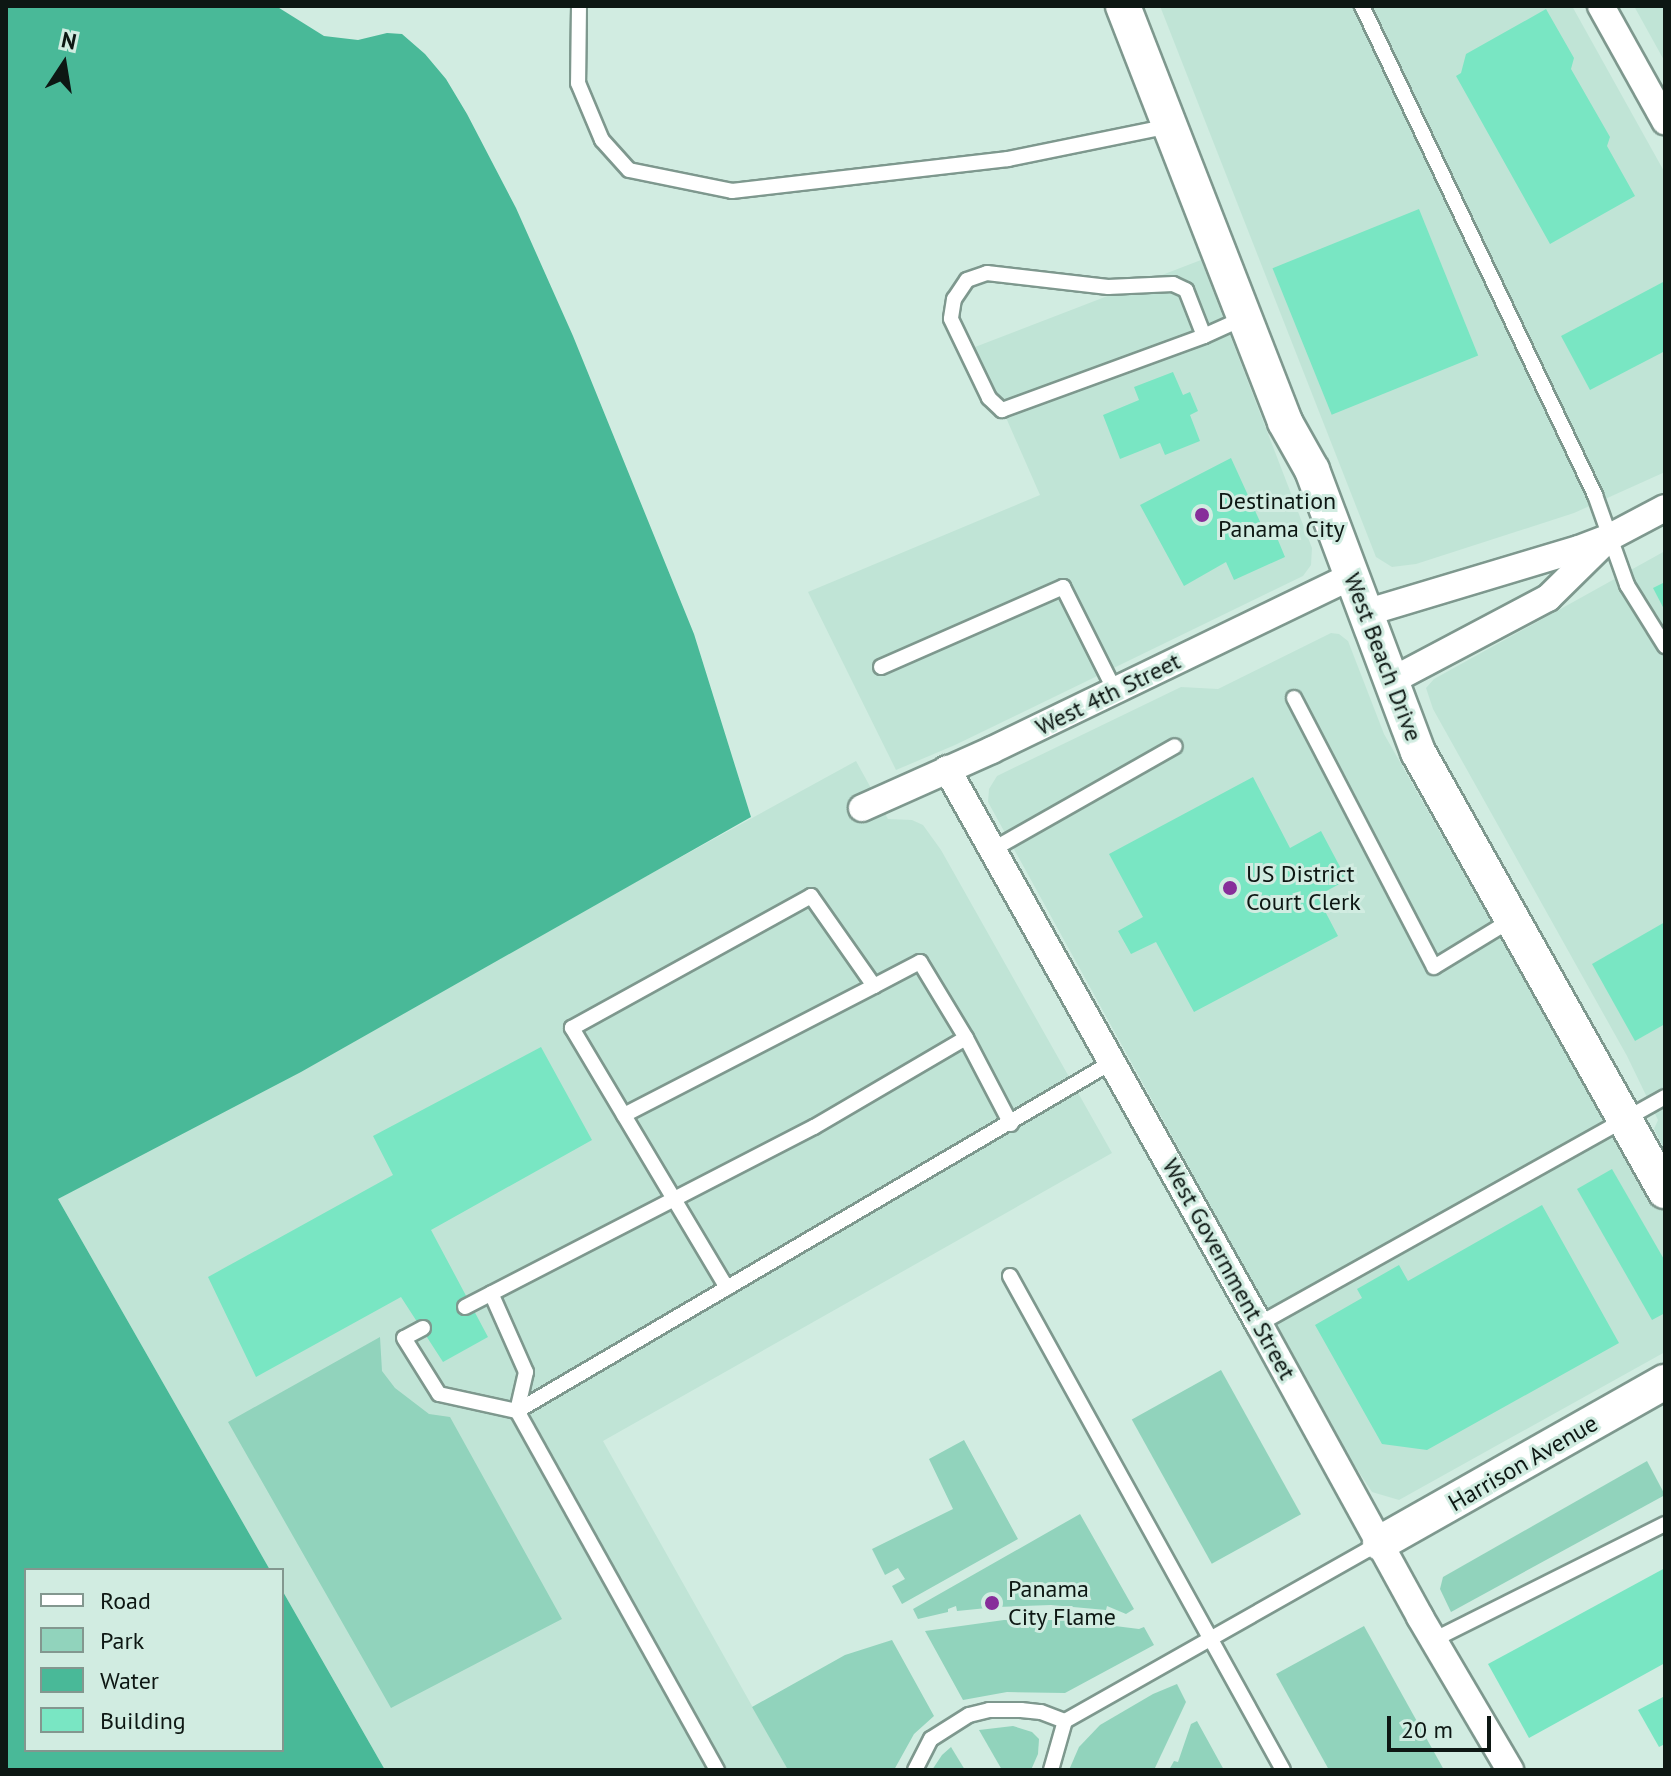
<!DOCTYPE html>
<html>
<head>
<meta charset="utf-8">
<style>
  body { margin:0 }
  #map { position:relative; width:1671px; height:1776px; overflow:hidden; background:#d1ece1; font-family:"PT Sans",sans-serif }
  div>[style] { position:absolute }
  [style*='--x'] { left:calc(var(--x)*1px); top:calc(var(--y)*1px); width:calc(var(--w)*1px); rotate:calc(var(--a)*1deg) }
  .built>* { inset:0; background:#c0e4d6 }
  .green>* { inset:0; background:#91d3bc; transform-origin:0 0 }
  .water>* { inset:0; background:#49b998 }
  .building>* { inset:0; background:#79e6c3; transform-origin:0 0 }
  .roads { filter:drop-shadow(2px 0 #7e988e) drop-shadow(-2px 0 #7e988e) drop-shadow(0 2px #7e988e) drop-shadow(0 -2px #7e988e) }
  .service>* { height:14px; margin:-7px; padding:0 7px; transform-origin:7px; border-radius:7px; background:#fff }
  .minor>* { height:26px; margin:-13px; padding:0 13px; transform-origin:13px; border-radius:13px; background:#fff }
  .tertiary>* { height:34px; margin:-17px; padding:0 17px; transform-origin:17px; border-radius:17px; background:#fff }
  .dots>* { width:22px; height:22px; translate:-50% -50%; box-sizing:border-box; border:4px solid #d1ece1; border-radius:50% }
  span { translate:-50% -50%; white-space:nowrap; text-align:center; line-height:1.15; -webkit-text-stroke:6px #d1ece1; paint-order:stroke }
  .poi-label { font-size:24px; color:#0d1713 }
  .left { translate:0 -50%; text-align:left }
  .street-label { font-size:24px; color:#0d1713 }
  .frame { position:absolute; inset:0; border:8px solid #0d1713; pointer-events:none }
  .legend { position:absolute; left:24px; top:1568px; width:260px; height:184px; box-sizing:border-box; background:#d1ece1; border:2px solid #83978f; margin:0; padding:10px 14px; list-style:none; font-size:24px; color:#0d1713 }
  .legend li { display:flex; align-items:center; gap:16px; height:40px }
  .legend b { width:40px; border:2px solid #83978f }
  .north { position:absolute; left:24px; top:24px; width:80px; height:80px; -webkit-text-stroke:6px #d1ece1; paint-order:stroke; rotate:12deg; font-size:22px; font-weight:700; line-height:32px; text-align:center; color:#0d1713 }
  .north::after { content:''; display:block; margin:auto; width:28px; height:36px; background:#0d1713; clip-path:polygon(50% 0,100% 100%,50% 72%,0 100%) }
  .scale { position:absolute; left:1387px; top:1716px; width:104px; height:36px; box-sizing:border-box; border:4px solid #0d1713; border-top:0; padding-left:10px; font-size:24px; line-height:28px; white-space:nowrap; color:#0d1713; -webkit-text-stroke:6px #d1ece1; paint-order:stroke }
</style>
</head>
<body>
<div id="map">
  <div class="built">
    <div style="clip-path:polygon(1160px 6px,1572px 6px,1665px 173px,1665px 472px,1574px 513px,1416px 564px,1392px 567px,1376px 557px)"></div>
    <div style="clip-path:polygon(1634px 6px,1665px 6px,1665px 62px)"></div>
    <div style="clip-path:polygon(1201px 260px,1312px 548px,1311px 565px,1303px 576px,955px 745px,896px 770px,808px 592px,1040px 495px,975px 347px)"></div>
    <div style="clip-path:polygon(1665px 551px,1665px 1150px,1654px 1129px,1658px 1120px,1627px 1056px,1433px 709px,1426px 688px,1434px 679px)"></div>
    <div style="clip-path:polygon(1331px 633px,1339px 634px,1348px 641px,1384px 734px,1629px 1164px,1642px 1170px,1665px 1213px,1665px 1352px,1399px 1500px,1372px 1492px,1347px 1454px,988px 802px,989px 789px,997px 776px,1181px 687px,1218px 689px)"></div>
    <div style="clip-path:polygon(856px 761px,888px 819px,912px 820px,923px 825px,941px 850px,1112px 1153px,603px 1441px,788px 1770px,385px 1770px,282px 1590px,282px 1570px,270px 1570px,58px 1199px)"></div>
  </div>
  <div class="green">
    <div style="clip-path:polygon(380px 1337px,382px 1371px,395px 1388px,429px 1414px,450px 1417px,562px 1619px,391px 1708px,228px 1422px)"></div>
    <div style="left:1221px;top:1370px;width:165px;height:102px;rotate:61deg"></div>
    <div style="clip-path:polygon(964px 1440px,1018px 1539px,902px 1604px,892px 1586px,905px 1579px,898px 1568px,885px 1575px,872px 1549px,953px 1509px,929px 1459px)"></div>
    <div style="clip-path:polygon(1647px 1461px,1665px 1495px,1451px 1612px,1440px 1589px,1443px 1577px)"></div>
    <div style="clip-path:polygon(1080px 1514px,1134px 1609px,1126px 1614px,1107px 1606px,1106px 1610px,1051px 1605px,997px 1607px,995px 1598px,987px 1598px,987px 1608px,957px 1611px,956px 1606px,948px 1609px,948px 1612px,918px 1619px,913px 1609px)"></div>
    <div style="clip-path:polygon(1004px 1620px,1067px 1620px,1139px 1629px,1144px 1627px,1154px 1645px,1065px 1693px,1007px 1692px,963px 1700px,925px 1631px)"></div>
    <div style="clip-path:polygon(1364px 1626px,1444px 1770px,1329px 1770px,1276px 1674px)"></div>
    <div style="clip-path:polygon(892px 1640px,934px 1716px,914px 1734px,894px 1770px,788px 1770px,752px 1707px,845px 1655px)"></div>
    <div style="clip-path:polygon(1177px 1684px,1186px 1702px,1154px 1770px,1069px 1770px,1079px 1747px,1100px 1725px,1153px 1694px)"></div>
    <div style="clip-path:polygon(1197px 1721px,1224px 1770px,1169px 1770px,1174px 1761px,1178px 1762px,1191px 1724px)"></div>
    <div style="clip-path:polygon(1013px 1726px,1032px 1732px,1039px 1739px,1038px 1754px,1031px 1770px,1002px 1770px,979px 1730px)"></div>
    <div style="clip-path:polygon(951px 1747px,965px 1770px,932px 1770px,942px 1755px)"></div>
  </div>
  <div class="water">
    <div style="clip-path:polygon(6px 6px,276px 6px,324px 36px,358px 40px,387px 33px,402px 34px,425px 54px,446px 79px,467px 114px,516px 208px,573px 336px,694px 634px,751px 817px,301px 1072px,58px 1199px,270px 1570px,26px 1570px,26px 1750px,282px 1750px,282px 1590px,385px 1770px,6px 1770px)"></div>
  </div>
  <div class="building">
    <div style="clip-path:polygon(1546px 9px,1574px 58px,1571px 69px,1610px 137px,1607px 146px,1635px 196px,1550px 244px,1456px 76px,1461px 73px,1466px 54px)"></div>
    <div style="left:1419px;top:209px;width:158px;height:158px;rotate:68deg"></div>
    <div style="clip-path:polygon(1665px 281px,1665px 351px,1590px 390px,1561px 336px)"></div>
    <div style="clip-path:polygon(1173px 372px,1183px 395px,1190px 392px,1198px 411px,1190px 415px,1200px 441px,1165px 455px,1160px 443px,1120px 459px,1103px 415px,1139px 400px,1134px 387px)"></div>
    <div style="clip-path:polygon(1231px 458px,1262px 526px,1273px 528px,1285px 557px,1234px 580px,1226px 562px,1184px 586px,1140px 505px)"></div>
    <div style="clip-path:polygon(1665px 582px,1665px 611px,1653px 588px)"></div>
    <div style="clip-path:polygon(1253px 777px,1290px 848px,1321px 831px,1347px 880px,1317px 896px,1338px 936px,1194px 1012px,1156px 942px,1131px 954px,1118px 931px,1143px 917px,1109px 854px)"></div>
    <div style="clip-path:polygon(1665px 922px,1665px 1024px,1635px 1041px,1592px 964px)"></div>
    <div style="clip-path:polygon(541px 1047px,592px 1140px,431px 1230px,488px 1337px,443px 1362px,401px 1297px,256px 1377px,208px 1277px,393px 1175px,373px 1136px)"></div>
    <div style="clip-path:polygon(1612px 1169px,1665px 1261px,1665px 1313px,1652px 1320px,1577px 1189px)"></div>
    <div style="clip-path:polygon(1542px 1205px,1619px 1343px,1427px 1450px,1382px 1444px,1315px 1325px,1362px 1298px,1357px 1289px,1399px 1265px,1408px 1281px)"></div>
    <div style="clip-path:polygon(1665px 1568px,1665px 1663px,1529px 1738px,1488px 1664px)"></div>
    <div style="clip-path:polygon(1665px 1696px,1665px 1744px,1659px 1747px,1638px 1710px)"></div>
  </div>
  <div class="roads">
    <div class="service">
      <div style="--x:579;--y:6;--w:77;--a:90.7"></div>
      <div style="--x:578;--y:83;--w:62;--a:67.2"></div>
      <div style="--x:602;--y:140;--w:40;--a:48"></div>
      <div style="--x:629;--y:170;--w:105;--a:11.5"></div>
      <div style="--x:732;--y:191;--w:278;--a:-6.6"></div>
      <div style="--x:1008;--y:159;--w:165;--a:-11.5"></div>
      <div style="--x:1362;--y:6;--w:542;--a:64.52"></div>
      <div style="--x:1595;--y:495;--w:96;--a:70.4"></div>
      <div style="--x:1627;--y:585;--w:72;--a:58.1"></div>
      <div style="--x:1204;--y:336;--w:49;--a:-111.4"></div>
      <div style="--x:1186;--y:290;--w:14;--a:-155"></div>
      <div style="--x:1173;--y:284;--w:65;--a:177.4"></div>
      <div style="--x:1108;--y:287;--w:122;--a:-173.4"></div>
      <div style="--x:987;--y:273;--w:21;--a:161"></div>
      <div style="--x:967;--y:280;--w:23;--a:124"></div>
      <div style="--x:954;--y:299;--w:20;--a:99"></div>
      <div style="--x:951;--y:319;--w:88;--a:64.3"></div>
      <div style="--x:989;--y:398;--w:18;--a:43"></div>
      <div style="--x:1002;--y:410;--w:215;--a:-20.1"></div>
      <div style="--x:1204;--y:336;--w:44;--a:-24.2"></div>
      <div style="--x:881;--y:667;--w:199;--a:-23.7"></div>
      <div style="--x:1063;--y:587;--w:116;--a:63.4"></div>
      <div style="--x:1294;--y:698;--w:303;--a:62.5"></div>
      <div style="--x:1434;--y:967;--w:90;--a:-31.4"></div>
      <div style="--x:992;--y:850;--w:210;--a:-29.6"></div>
      <div style="--x:624;--y:1115;--w:281;--a:-27.3"></div>
      <div style="--x:1010;--y:1276;--w:564;--a:61.07"></div>
      <div style="--x:727;--y:1288;--w:303;--a:-120.8"></div>
      <div style="--x:572;--y:1028;--w:273;--a:-28.9"></div>
      <div style="--x:811;--y:896;--w:110;--a:55"></div>
      <div style="--x:874;--y:986;--w:52;--a:-27.6"></div>
      <div style="--x:920;--y:962;--w:89;--a:58.8"></div>
      <div style="--x:966;--y:1038;--w:97;--a:62.4"></div>
      <div style="--x:465;--y:1307;--w:393;--a:-27.3"></div>
      <div style="--x:814;--y:1127;--w:176;--a:-30.4"></div>
      <div style="--x:1259;--y:1324;--w:465;--a:-29.2"></div>
      <div style="--x:423;--y:1328;--w:21;--a:152"></div>
      <div style="--x:404;--y:1338;--w:66;--a:58"></div>
      <div style="--x:439;--y:1394;--w:80;--a:12.3"></div>
      <div style="--x:517;--y:1411;--w:40;--a:-77"></div>
      <div style="--x:526;--y:1372;--w:86;--a:-113.9"></div>
      <div style="--x:1433;--y:1640;--w:259;--a:-26.6"></div>
      <div style="--x:1065;--y:1721;--w:362;--a:-29.5"></div>
      <div style="--x:717;--y:1770;--w:411;--a:-119.1"></div>
      <div style="--x:517;--y:1411;--w:690;--a:-30.39"></div>
      <div style="--x:915;--y:1770;--w:35;--a:-63"></div>
      <div style="--x:931;--y:1739;--w:45;--a:-32.3"></div>
      <div style="--x:969;--y:1715;--w:21;--a:-14"></div>
      <div style="--x:989;--y:1710;--w:32;--a:0"></div>
      <div style="--x:1021;--y:1710;--w:20;--a:6"></div>
      <div style="--x:1041;--y:1712;--w:26;--a:21"></div>
      <div style="--x:1051;--y:1770;--w:51;--a:-74.1"></div>
    </div>
    <div class="minor">
      <div style="--x:1601;--y:6;--w:132;--a:60.9"></div>
      <div style="--x:1365;--y:613;--w:223;--a:-16.7"></div>
      <div style="--x:1579;--y:549;--w:33;--a:-21"></div>
      <div style="--x:1610;--y:537;--w:62;--a:-27.8"></div>
      <div style="--x:1391;--y:681;--w:178;--a:-27.9"></div>
      <div style="--x:1548;--y:598;--w:78;--a:-44.5"></div>
      <div style="--x:947;--y:769;--w:637;--a:60.66"></div>
      <div style="--x:1259;--y:1324;--w:334;--a:61.2"></div>
      <div style="--x:1420;--y:1617;--w:178;--a:59.5"></div>
      <div style="--x:862;--y:808;--w:142;--a:-24"></div>
      <div style="--x:992;--y:750;--w:400;--a:-25.8"></div>
    </div>
    <div class="tertiary">
      <div style="--x:1123;--y:6;--w:446;--a:68.7"></div>
      <div style="--x:1285;--y:422;--w:55;--a:60.6"></div>
      <div style="--x:1312;--y:470;--w:301;--a:69.4"></div>
      <div style="--x:1418;--y:752;--w:504;--a:60.64"></div>
      <div style="--x:1380;--y:1543;--w:327;--a:-29.5"></div>
    </div>
  </div>
  <div class="dots">
    <div style="left:1202px;top:515px;background:#872e9a"></div>
    <div style="left:1230px;top:888px;background:#872e9a"></div>
    <div style="left:992px;top:1603px;background:#872e9a"></div>
  </div>
  <div class="poi-label">
    <span class="left" style="left:1218px;top:515px">Destination<br>Panama City</span>
    <span class="left" style="left:1246px;top:888px">US District<br>Court Clerk</span>
    <span class="left" style="left:1008px;top:1603px">Panama<br>City Flame</span>
  </div>
  <div class="street-label">
    <span style="left:1383px;top:657px;rotate:69deg">West Beach Drive</span>
    <span style="left:1108px;top:694px;rotate:-26deg">West 4th Street</span>
    <span style="left:1229px;top:1269px;rotate:61deg">West Government Street</span>
    <span style="left:1523px;top:1463px;rotate:-30deg">Harrison Avenue</span>
  </div>
  <div class="frame"></div>
  <ul class="legend">
  <li><b style="height:10px;background:#fff"></b>Road</li>
  <li><b style="height:22px;background:#91d3bc"></b>Park</li>
  <li><b style="height:22px;background:#49b998"></b>Water</li>
  <li><b style="height:22px;background:#79e6c3"></b>Building</li>
  </ul>
  <div class="north">N</div>
  <div class="scale">20 m</div>
</div>
</body>
</html>
